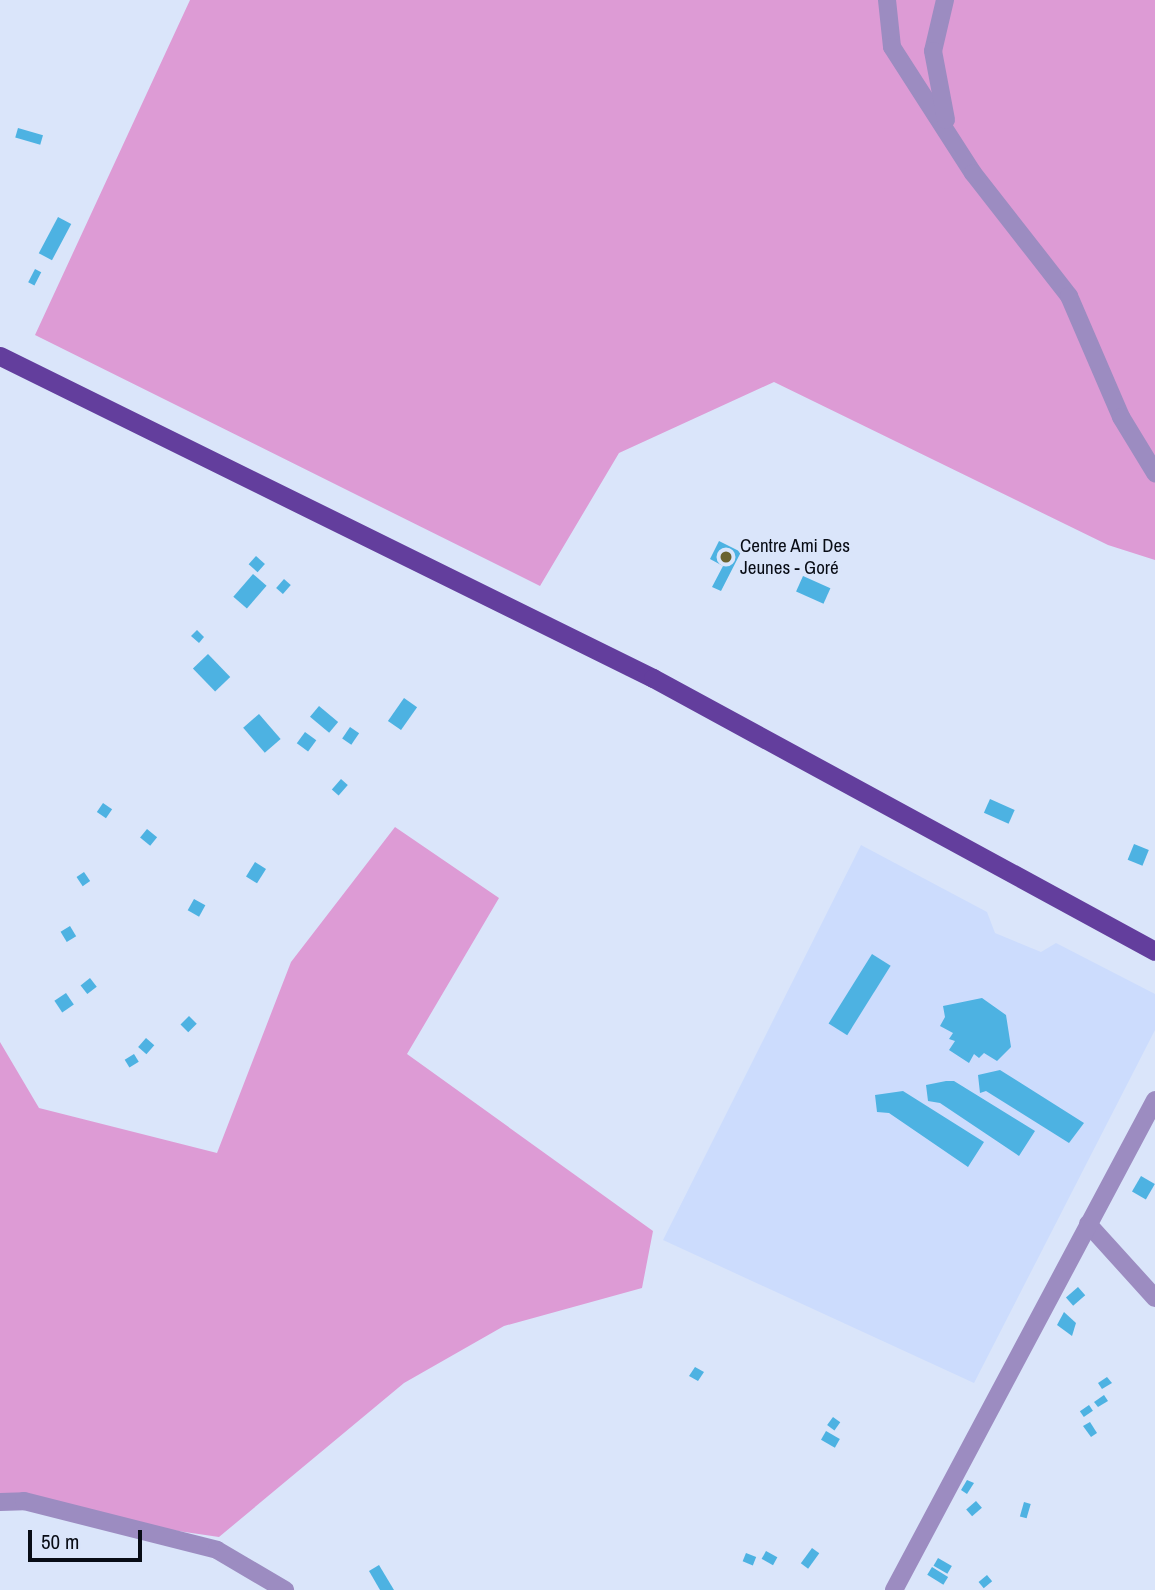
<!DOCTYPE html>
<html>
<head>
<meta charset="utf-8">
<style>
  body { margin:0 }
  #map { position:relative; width:1155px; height:1590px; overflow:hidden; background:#dae5fa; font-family:"Archivo Narrow",sans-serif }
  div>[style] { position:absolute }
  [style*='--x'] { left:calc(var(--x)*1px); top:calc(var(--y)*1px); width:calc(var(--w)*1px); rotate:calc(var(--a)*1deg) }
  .built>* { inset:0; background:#ccdcfd }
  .green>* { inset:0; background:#dd9bd5 }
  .building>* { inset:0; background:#4db2e2; transform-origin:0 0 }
  .minor>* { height:18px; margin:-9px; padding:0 9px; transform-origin:9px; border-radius:9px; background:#9c8cc1 }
  .primary>* { height:19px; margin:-9.5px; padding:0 9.5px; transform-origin:9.5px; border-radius:9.5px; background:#633e9d }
  .dots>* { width:19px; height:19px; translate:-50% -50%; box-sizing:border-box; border:4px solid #dae5fa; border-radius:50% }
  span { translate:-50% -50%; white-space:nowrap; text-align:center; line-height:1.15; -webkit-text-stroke:7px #dae5fa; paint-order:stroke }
  .poi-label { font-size:19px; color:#080c15 }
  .left { translate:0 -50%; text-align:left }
  .scale { position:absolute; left:28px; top:1530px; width:114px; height:32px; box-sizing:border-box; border:4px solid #080c15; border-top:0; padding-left:9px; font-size:21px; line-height:24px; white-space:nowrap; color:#080c15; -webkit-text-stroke:5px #dae5fa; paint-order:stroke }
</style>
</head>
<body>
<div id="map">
  <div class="built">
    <div style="clip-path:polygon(861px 845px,987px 912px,995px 933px,1041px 952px,1056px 943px,1155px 994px,1155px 1030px,974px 1383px,663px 1240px)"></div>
  </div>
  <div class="green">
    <div style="clip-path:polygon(190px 0,1155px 0,1155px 560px,1108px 545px,774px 382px,619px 453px,540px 586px,35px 335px)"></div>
    <div style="clip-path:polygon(395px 827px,499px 898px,407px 1054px,653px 1231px,642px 1288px,504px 1326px,404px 1383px,219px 1537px,0 1505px,0 1042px,39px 1108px,217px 1153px,291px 962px)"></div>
  </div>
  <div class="building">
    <div style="left:18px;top:128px;width:26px;height:10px;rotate:16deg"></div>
    <div style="left:58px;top:217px;width:15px;height:41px;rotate:28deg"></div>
    <div style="left:35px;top:269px;width:7px;height:15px;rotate:27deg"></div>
    <div style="clip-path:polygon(719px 541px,741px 552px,721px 591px,712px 587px,723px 566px,710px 559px)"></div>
    <div style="left:256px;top:556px;width:12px;height:11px;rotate:42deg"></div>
    <div style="left:253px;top:574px;width:18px;height:30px;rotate:41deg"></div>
    <div style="left:803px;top:576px;width:30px;height:17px;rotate:24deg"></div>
    <div style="left:284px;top:579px;width:9px;height:12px;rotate:41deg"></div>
    <div style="clip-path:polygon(197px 630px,204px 637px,199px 643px,191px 636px)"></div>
    <div style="left:208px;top:654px;width:32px;height:21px;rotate:46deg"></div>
    <div style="left:404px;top:698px;width:16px;height:28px;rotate:35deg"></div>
    <div style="left:319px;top:706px;width:25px;height:14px;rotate:40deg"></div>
    <div style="left:259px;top:714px;width:33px;height:21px;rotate:49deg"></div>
    <div style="left:350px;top:727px;width:11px;height:14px;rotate:34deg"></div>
    <div style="left:305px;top:732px;width:14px;height:14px;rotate:36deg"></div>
    <div style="left:341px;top:779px;width:9px;height:14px;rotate:41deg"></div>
    <div style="left:990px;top:799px;width:27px;height:15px;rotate:24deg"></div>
    <div style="left:103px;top:803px;width:11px;height:11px;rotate:34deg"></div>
    <div style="left:147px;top:829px;width:13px;height:11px;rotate:39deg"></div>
    <div style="left:1134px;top:844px;width:16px;height:17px;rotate:22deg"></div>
    <div style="left:255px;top:862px;width:13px;height:17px;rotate:32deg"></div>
    <div style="left:84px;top:872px;width:11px;height:9px;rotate:56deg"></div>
    <div style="left:194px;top:899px;width:13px;height:13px;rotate:29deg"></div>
    <div style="left:70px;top:926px;width:12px;height:11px;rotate:59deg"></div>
    <div style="left:872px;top:954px;width:22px;height:82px;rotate:32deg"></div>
    <div style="left:90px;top:978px;width:11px;height:12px;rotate:52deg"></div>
    <div style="left:66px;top:993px;width:14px;height:14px;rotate:56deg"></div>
    <div style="clip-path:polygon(982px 998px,1006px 1015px,1011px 1047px,997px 1061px,984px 1053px,979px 1058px,974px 1054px,969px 1063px,949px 1050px,955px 1041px,949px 1039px,953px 1033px,940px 1026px,945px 1017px,943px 1006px)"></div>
    <div style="left:189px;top:1016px;width:11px;height:12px;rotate:45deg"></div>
    <div style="left:146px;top:1038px;width:11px;height:12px;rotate:41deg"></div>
    <div style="left:134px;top:1054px;width:9px;height:11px;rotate:58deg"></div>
    <div style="clip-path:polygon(1000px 1070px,1084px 1123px,1069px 1143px,986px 1091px,980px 1093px,978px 1075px)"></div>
    <div style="clip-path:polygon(946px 1081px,954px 1081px,1035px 1131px,1019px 1156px,940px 1103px,928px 1101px,926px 1085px)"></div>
    <div style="clip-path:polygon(903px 1091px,984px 1142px,968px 1167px,889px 1113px,877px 1112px,875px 1095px)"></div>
    <div style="left:1141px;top:1176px;width:16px;height:18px;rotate:30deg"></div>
    <div style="left:1078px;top:1287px;width:11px;height:16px;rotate:49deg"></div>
    <div style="clip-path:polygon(1064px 1312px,1076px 1323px,1072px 1336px,1057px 1325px)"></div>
    <div style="clip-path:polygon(695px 1367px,704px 1372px,698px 1381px,689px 1376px)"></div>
    <div style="clip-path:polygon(1107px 1377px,1112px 1383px,1102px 1389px,1098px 1383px)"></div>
    <div style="clip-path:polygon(1104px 1395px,1108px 1401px,1098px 1407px,1094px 1402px)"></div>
    <div style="left:1089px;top:1405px;width:7px;height:11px;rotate:56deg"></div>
    <div style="left:833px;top:1417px;width:9px;height:10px;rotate:36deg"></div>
    <div style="clip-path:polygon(1090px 1422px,1097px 1433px,1091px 1437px,1083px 1426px)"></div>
    <div style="left:826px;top:1431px;width:16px;height:10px;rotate:30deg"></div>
    <div style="clip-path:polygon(967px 1480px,974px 1483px,967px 1494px,961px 1490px)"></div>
    <div style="left:976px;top:1501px;width:9px;height:13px;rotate:49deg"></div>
    <div style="left:1024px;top:1502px;width:7px;height:15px;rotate:16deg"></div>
    <div style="left:812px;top:1548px;width:9px;height:19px;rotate:36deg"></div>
    <div style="left:766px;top:1551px;width:13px;height:9px;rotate:29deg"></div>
    <div style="left:746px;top:1553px;width:11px;height:9px;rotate:22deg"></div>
    <div style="left:938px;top:1558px;width:16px;height:9px;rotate:30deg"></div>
    <div style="clip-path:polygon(379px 1565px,394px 1590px,380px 1590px,369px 1571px)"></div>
    <div style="left:932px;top:1567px;width:19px;height:9px;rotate:32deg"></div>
    <div style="left:987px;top:1575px;width:8px;height:11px;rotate:50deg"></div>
  </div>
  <div class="minor">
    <div style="--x:887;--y:0;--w:47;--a:83.9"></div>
    <div style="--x:892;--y:47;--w:150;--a:57.3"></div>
    <div style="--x:973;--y:173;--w:156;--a:52"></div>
    <div style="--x:1069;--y:296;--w:132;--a:66.7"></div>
    <div style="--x:1121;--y:417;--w:66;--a:58.7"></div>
    <div style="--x:945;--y:0;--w:52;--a:103.2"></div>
    <div style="--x:933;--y:51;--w:70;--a:79.3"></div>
    <div style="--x:1088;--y:1224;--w:100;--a:47.8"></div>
    <div style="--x:0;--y:1502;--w:24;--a:-2"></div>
    <div style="--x:24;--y:1501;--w:199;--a:14.2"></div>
    <div style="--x:217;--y:1550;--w:79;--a:30.5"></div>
    <div style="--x:894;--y:1590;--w:555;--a:-61.96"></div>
  </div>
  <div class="primary">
    <div style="--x:0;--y:356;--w:728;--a:26.25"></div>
    <div style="--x:653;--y:678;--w:571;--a:28.54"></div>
  </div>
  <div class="dots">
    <div style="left:726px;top:557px;background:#6a632f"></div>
  </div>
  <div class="poi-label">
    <span class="left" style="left:740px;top:557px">Centre Ami Des<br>Jeunes - Goré</span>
  </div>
  <div class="scale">50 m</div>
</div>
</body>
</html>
